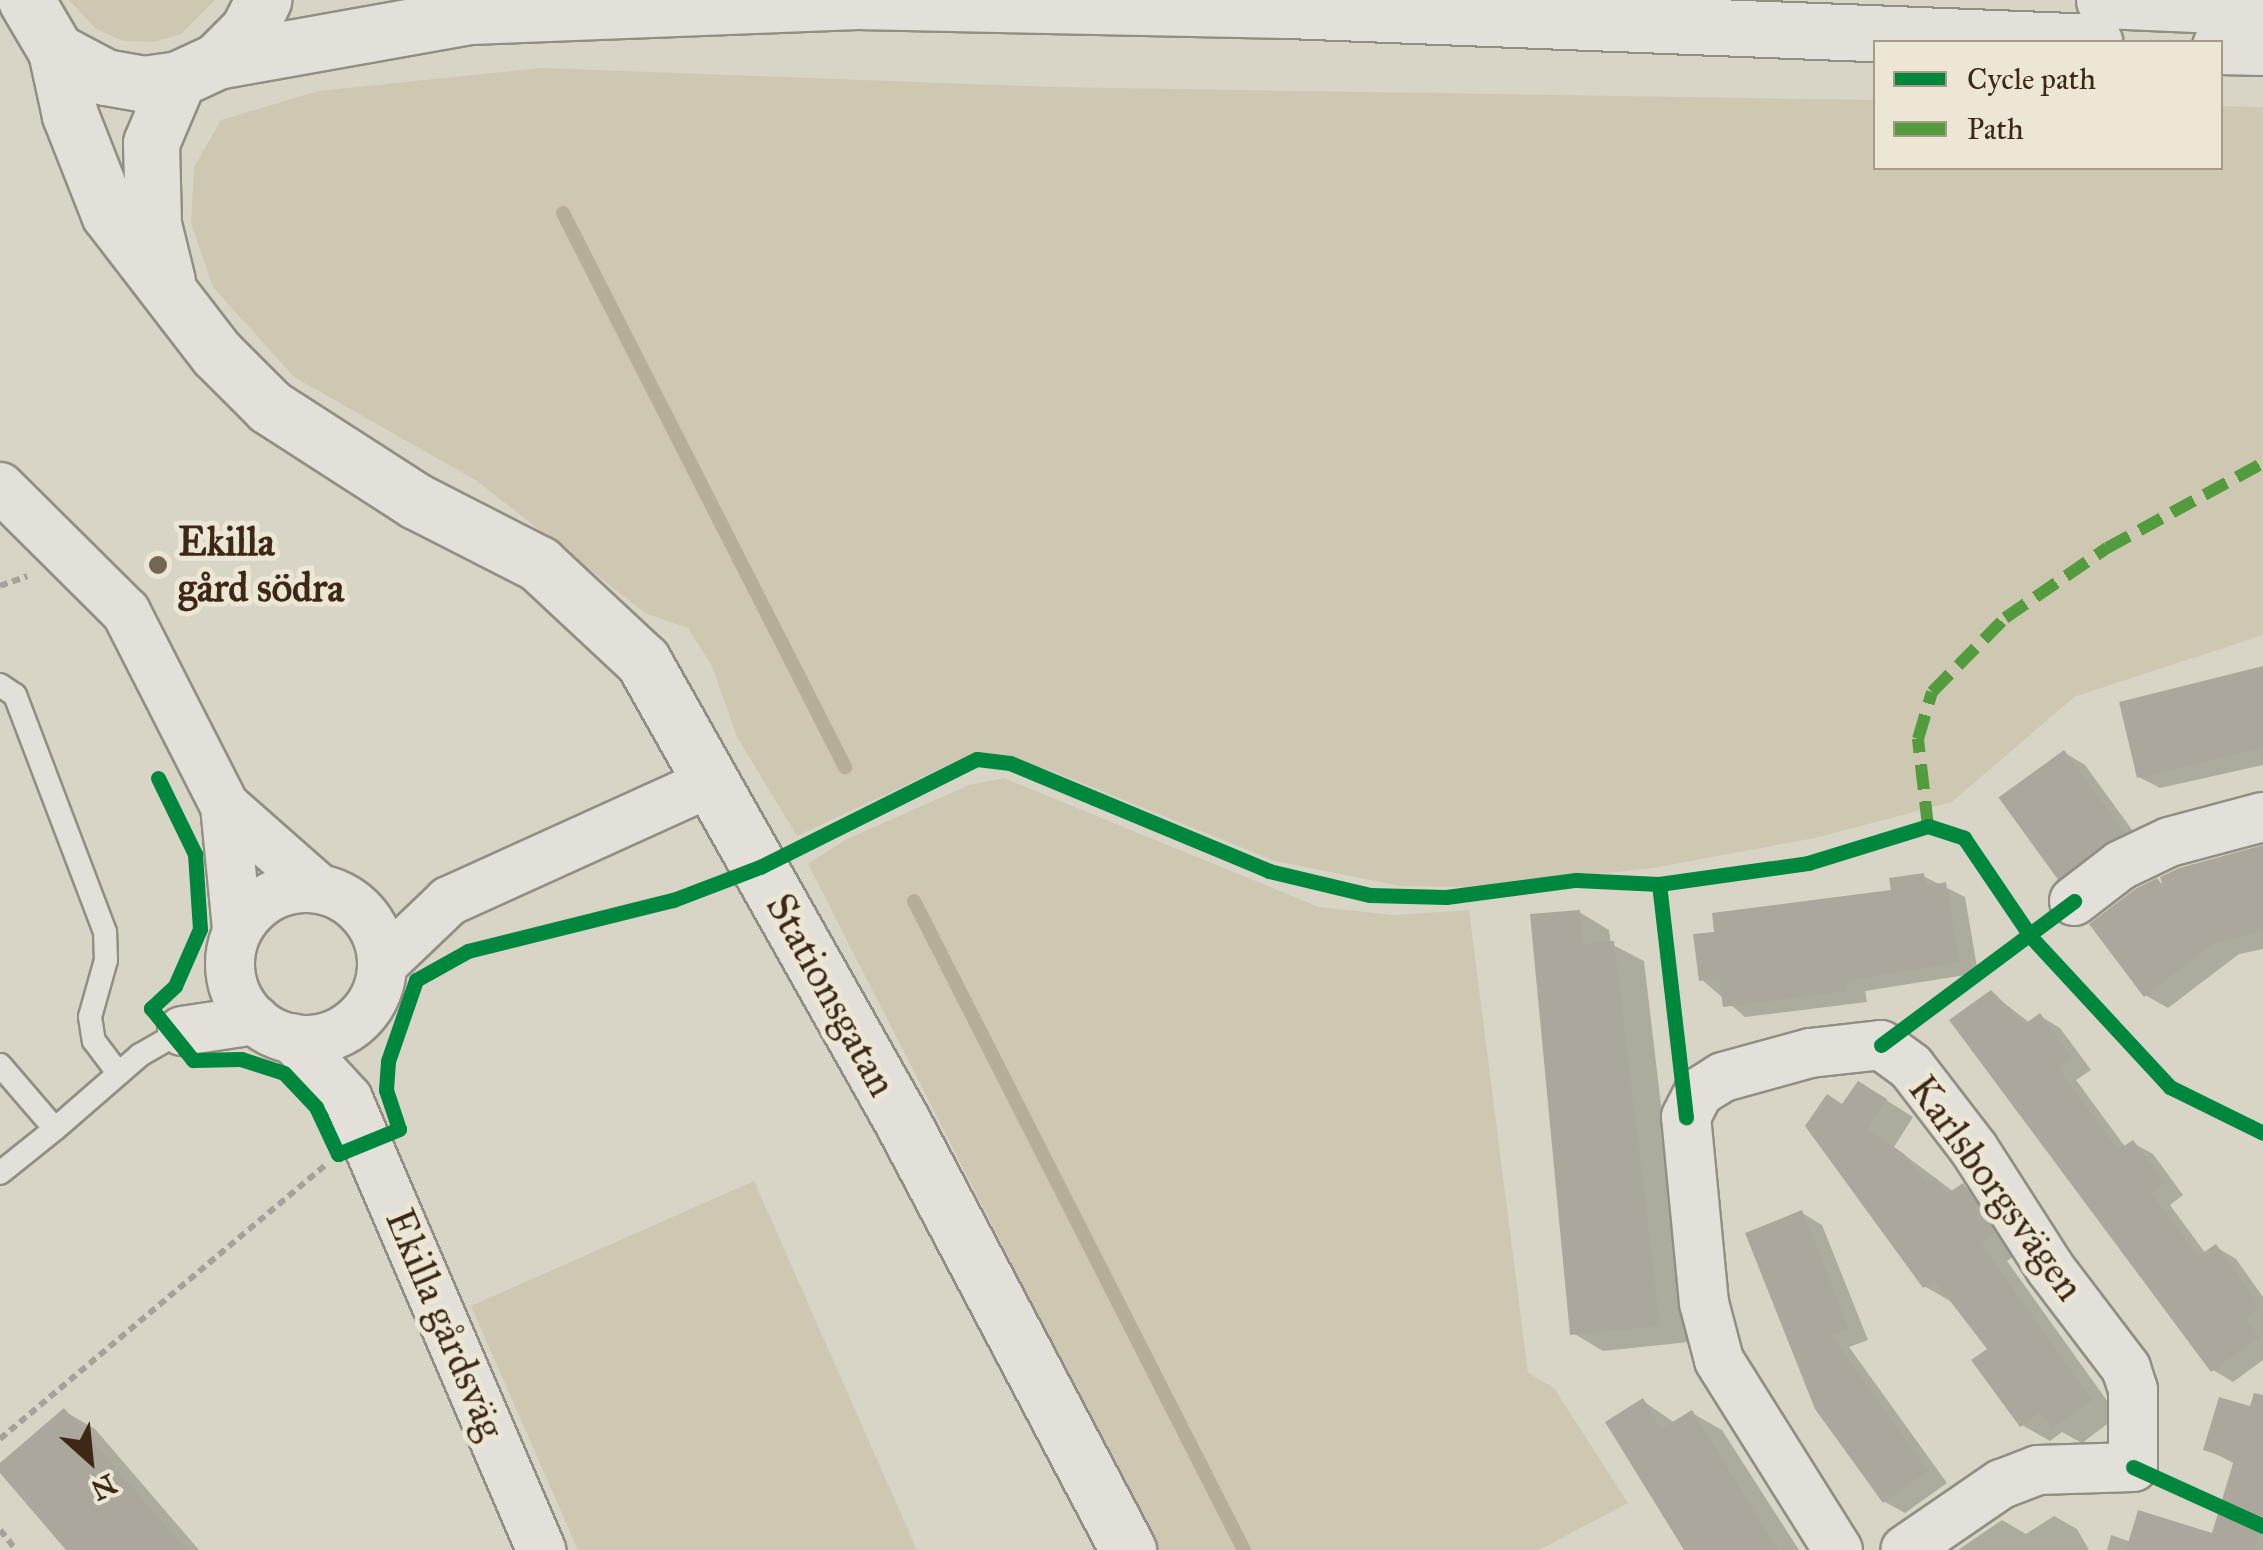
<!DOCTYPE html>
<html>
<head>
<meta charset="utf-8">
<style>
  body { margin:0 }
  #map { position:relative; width:2263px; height:1550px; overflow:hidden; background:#d9d5c6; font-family:"IM FELL Great Primer",serif }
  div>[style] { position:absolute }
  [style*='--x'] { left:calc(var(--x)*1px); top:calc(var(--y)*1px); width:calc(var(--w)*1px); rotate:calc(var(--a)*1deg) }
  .green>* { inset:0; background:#cec7b2 }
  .shadow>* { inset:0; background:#0003 }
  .stream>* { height:14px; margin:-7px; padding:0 7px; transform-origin:7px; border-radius:7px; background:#b7ae98 }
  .building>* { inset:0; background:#aba79c; transform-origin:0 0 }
  .path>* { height:6px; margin-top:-3px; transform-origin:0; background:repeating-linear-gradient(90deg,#a6a19a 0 8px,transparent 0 13px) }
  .roads { filter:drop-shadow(2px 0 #938e83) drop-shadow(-2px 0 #938e83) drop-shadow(0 2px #938e83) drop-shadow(0 -2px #938e83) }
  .lane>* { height:22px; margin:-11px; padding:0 11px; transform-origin:11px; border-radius:11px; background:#e3e0d9 }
  .street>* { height:48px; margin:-24px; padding:0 24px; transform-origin:24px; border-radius:24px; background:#e3e0d9 }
  .street>.ring { margin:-24px; padding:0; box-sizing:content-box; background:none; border:48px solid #e3e0d9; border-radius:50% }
  .secondary>* { height:55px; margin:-27.5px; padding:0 27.5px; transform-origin:27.5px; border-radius:27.5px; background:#e3e0d9 }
  .quiet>* { height:12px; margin-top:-6px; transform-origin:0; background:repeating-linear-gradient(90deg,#539c3d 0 25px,transparent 0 37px) }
  .cycleway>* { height:15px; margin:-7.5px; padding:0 7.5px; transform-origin:7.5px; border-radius:7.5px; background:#00873e }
  .dots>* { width:28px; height:28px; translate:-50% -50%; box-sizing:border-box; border:5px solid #ece6d5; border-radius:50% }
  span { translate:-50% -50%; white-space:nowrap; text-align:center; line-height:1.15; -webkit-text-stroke:10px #ece6d5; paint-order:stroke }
  .poi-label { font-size:40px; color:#3d2817; font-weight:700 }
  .left { translate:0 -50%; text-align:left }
  .street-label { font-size:40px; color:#3d2817 }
  .legend { position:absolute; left:1873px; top:40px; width:350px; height:130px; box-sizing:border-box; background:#ece6d5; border:2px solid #a69a89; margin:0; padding:12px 18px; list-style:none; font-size:30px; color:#3d2817 }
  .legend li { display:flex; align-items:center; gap:20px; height:50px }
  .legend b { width:50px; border:2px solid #a69a89 }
  .north { position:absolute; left:40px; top:1410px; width:100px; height:100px; -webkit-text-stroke:8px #ece6d5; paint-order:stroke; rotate:153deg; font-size:28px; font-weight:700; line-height:40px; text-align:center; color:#3d2817 }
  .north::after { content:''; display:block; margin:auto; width:35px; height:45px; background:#3d2817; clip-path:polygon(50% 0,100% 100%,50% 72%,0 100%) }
</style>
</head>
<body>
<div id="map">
  <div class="green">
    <div style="clip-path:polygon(69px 0,215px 0,181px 34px,153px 42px,123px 41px,96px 29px)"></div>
    <div style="clip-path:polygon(543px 68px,1053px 87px,1875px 100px,1876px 168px,2220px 168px,2221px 106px,2263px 107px,2263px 635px,2074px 697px,1952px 802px,1815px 838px,1653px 868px,1471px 887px,1401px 886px,1275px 861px,1047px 769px,976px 752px,797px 836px,737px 737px,712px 666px,688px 628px,645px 613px,477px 481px,294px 377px,213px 287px,191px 223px,194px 167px,221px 120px,318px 91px)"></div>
    <div style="clip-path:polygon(1004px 778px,1319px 907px,1393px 915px,1469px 910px,1528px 1373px,1554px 1388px,1628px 1503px,1539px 1550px,1158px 1550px,808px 864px,845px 840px,969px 785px)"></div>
    <div style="clip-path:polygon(754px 1181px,917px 1550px,578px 1550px,471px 1306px)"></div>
  </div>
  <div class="shadow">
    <div style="clip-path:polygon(2263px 669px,2263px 765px,2160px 788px,2139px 777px)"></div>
    <div style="clip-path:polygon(2065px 753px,2085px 765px,2143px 845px,2079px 889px,2059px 877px)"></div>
    <div style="clip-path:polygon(2263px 845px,2263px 949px,2239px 954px,2168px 1008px,2145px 995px,2157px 881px,2165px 886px)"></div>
    <div style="clip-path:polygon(1923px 876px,1965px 897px,1978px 973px,1865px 991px,1867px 1002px,1745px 1017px,1701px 979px)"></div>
    <div style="clip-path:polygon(1579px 912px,1609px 930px,1611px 944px,1644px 961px,1689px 1342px,1603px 1351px,1573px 1333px)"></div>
    <div style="clip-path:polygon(1991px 993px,2030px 1023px,2040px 1016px,2060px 1028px,2091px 1070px,2076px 1080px,2126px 1148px,2133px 1143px,2153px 1154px,2183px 1195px,2170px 1205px,2206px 1254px,2216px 1247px,2236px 1259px,2263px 1297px,2263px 1360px,2233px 1382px,2213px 1370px)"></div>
    <div style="clip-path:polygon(1886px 1100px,1913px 1117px,1894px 1147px,1954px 1192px,1963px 1186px,1991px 1202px,2022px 1250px,2007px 1261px,2118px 1416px,2082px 1443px,2062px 1432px,2050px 1441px,2022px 1425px,1990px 1349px,1952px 1302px,1924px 1286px,1844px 1106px)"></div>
    <div style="clip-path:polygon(1802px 1213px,1822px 1225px,1868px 1340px,1849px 1347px,1947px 1483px,1905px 1513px,1885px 1502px,1818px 1408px)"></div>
    <div style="clip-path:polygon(1643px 1401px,1675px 1423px,1692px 1413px,1722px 1430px,1799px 1550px,1688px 1550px)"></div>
    <div style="clip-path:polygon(64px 1411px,95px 1429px,199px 1550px,70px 1550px,0 1469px)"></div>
    <div style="clip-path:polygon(2263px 1413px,2263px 1550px,2107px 1550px,2111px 1535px,2131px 1542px,2214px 1536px,2235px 1464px,2206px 1449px)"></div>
    <div style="clip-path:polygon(2054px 1516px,2077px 1529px,2089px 1550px,1958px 1550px,2002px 1520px,2026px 1534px)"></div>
  </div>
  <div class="stream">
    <div style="--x:563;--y:213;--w:622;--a:63.02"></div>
    <div style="--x:914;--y:901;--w:728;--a:63.05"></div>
  </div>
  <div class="building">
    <div style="clip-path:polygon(2263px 666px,2263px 748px,2137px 778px,2119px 702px)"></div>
    <div style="left:2064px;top:750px;width:102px;height:81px;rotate:54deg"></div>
    <div style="clip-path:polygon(2263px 845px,2263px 931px,2215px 942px,2144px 997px,2089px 924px,2135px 889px,2157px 878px,2163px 886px,2160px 877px,2179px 868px)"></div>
    <div style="clip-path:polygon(1924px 873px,1926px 886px,1946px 882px,1959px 962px,1846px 981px,1847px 991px,1723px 1007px,1719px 979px,1699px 981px,1693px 934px,1714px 932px,1712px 913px,1891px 890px,1889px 878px)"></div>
    <div style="clip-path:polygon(1580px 910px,1582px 944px,1614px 941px,1660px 1326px,1570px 1335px,1530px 914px)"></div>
    <div style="clip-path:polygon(1991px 990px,2025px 1024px,2040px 1013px,2072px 1058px,2058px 1068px,2118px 1150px,2133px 1140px,2165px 1183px,2151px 1193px,2198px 1256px,2216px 1244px,2261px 1308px,2246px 1318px,2259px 1337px,2211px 1372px,1949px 1020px)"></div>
    <div style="clip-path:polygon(1858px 1081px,1887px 1099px,1867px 1129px,1904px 1154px,1927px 1184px,1936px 1178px,1947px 1194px,1963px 1183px,1995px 1233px,1981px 1244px,2092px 1400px,2052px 1429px,2040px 1412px,2020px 1427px,1971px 1360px,1987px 1349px,1934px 1280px,1923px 1288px,1805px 1126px,1827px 1094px,1842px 1104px)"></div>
    <div style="clip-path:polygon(1802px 1210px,1849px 1329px,1831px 1335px,1928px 1471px,1883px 1503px,1815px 1409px,1745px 1233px)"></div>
    <div style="clip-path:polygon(2254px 1393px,2263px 1395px,2263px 1524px,2255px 1550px,2126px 1550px,2138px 1510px,2212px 1533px,2234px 1460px,2203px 1450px,2219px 1397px,2250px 1406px)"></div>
    <div style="clip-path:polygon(1643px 1398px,1661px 1429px,1692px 1410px,1778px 1550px,1684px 1550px,1605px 1422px)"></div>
    <div style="clip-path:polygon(64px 1408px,186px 1550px,66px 1550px,0 1473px,0 1463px)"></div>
  </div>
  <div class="path">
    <div style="--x:0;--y:586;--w:29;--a:-20"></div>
    <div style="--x:0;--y:1439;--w:429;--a:-40.1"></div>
    <div style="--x:0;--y:1530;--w:26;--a:51"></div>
  </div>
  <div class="roads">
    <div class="lane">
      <div style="--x:0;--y:685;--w:18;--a:34"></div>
      <div style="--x:15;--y:695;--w:254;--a:69.2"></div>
      <div style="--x:105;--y:932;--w:28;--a:88"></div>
      <div style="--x:106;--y:960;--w:59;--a:105.7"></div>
      <div style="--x:90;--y:1017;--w:24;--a:81"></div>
      <div style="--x:94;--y:1041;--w:40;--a:53"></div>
      <div style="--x:0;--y:1065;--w:84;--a:49.3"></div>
      <div style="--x:55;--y:1129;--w:113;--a:-41"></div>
      <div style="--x:140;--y:1055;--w:48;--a:-29.7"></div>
      <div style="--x:0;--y:1173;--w:70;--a:-38.7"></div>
    </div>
    <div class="street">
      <div style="--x:0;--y:487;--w:177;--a:44.8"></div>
      <div style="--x:126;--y:612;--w:218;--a:63"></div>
      <div style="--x:225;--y:806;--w:124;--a:84.4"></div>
      <div style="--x:225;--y:806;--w:124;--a:41.4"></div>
      <div class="ring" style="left:230px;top:888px;width:104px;height:104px"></div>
      <div style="--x:2074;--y:901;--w:59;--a:-37.5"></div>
      <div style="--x:2121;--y:865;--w:53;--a:-25.6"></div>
      <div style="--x:2169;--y:842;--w:97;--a:-14.9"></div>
      <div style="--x:382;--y:965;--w:93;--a:-43.7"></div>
      <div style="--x:449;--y:901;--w:286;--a:-24.4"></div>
      <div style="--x:182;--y:1031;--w:74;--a:-8.6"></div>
      <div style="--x:292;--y:1038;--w:83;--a:47.4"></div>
      <div style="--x:348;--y:1099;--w:491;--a:66.8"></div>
      <div style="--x:1838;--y:1550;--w:224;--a:-122.1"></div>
      <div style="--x:1719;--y:1360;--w:59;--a:-104.7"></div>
      <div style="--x:1704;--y:1303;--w:187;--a:-95.5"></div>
      <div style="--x:1686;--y:1117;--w:28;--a:-63"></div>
      <div style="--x:1699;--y:1092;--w:28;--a:-32"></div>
      <div style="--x:1723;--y:1077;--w:90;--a:-15.4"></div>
      <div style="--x:1810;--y:1053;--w:71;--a:-6.4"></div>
      <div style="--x:1881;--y:1045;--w:37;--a:36"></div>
      <div style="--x:1911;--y:1067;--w:103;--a:52.5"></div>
      <div style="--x:1974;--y:1149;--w:141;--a:57.4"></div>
      <div style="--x:2050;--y:1268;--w:126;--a:52.8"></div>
      <div style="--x:2126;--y:1368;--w:23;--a:72"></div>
      <div style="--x:2133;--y:1390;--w:77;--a:90"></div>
      <div style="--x:2133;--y:1467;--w:95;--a:178.2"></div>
      <div style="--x:2038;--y:1470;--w:40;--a:159"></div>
      <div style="--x:2001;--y:1484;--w:116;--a:145.5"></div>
    </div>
    <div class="secondary">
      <div style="--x:26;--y:0;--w:59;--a:59.5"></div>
      <div style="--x:56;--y:51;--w:55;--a:28"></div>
      <div style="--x:105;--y:77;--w:39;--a:10"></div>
      <div style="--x:143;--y:84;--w:35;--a:-8"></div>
      <div style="--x:178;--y:79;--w:43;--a:-24.8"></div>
      <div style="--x:217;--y:61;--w:257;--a:-10.1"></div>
      <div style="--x:470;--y:16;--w:387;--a:-2.2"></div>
      <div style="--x:857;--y:1;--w:431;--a:1.2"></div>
      <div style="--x:1288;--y:10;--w:807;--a:2.27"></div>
      <div style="--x:2104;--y:0;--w:159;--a:2.5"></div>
      <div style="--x:2220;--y:46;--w:43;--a:1.3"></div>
      <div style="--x:56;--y:51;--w:66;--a:77.7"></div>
      <div style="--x:70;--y:115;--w:106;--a:68.5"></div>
      <div style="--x:109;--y:214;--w:177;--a:52.4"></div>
      <div style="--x:217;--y:354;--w:75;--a:45"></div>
      <div style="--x:270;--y:407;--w:174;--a:32.8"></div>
      <div style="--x:416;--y:501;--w:138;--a:27.1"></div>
      <div style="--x:539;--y:564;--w:142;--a:43"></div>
      <div style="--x:643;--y:661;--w:528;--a:60.62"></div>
      <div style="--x:902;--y:1121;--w:485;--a:62.2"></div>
      <div style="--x:217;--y:61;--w:44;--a:-45"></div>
      <div style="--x:248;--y:30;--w:34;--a:-63"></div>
      <div style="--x:167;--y:281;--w:59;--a:-103.8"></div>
      <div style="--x:153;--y:224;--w:81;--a:-91.4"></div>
      <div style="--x:151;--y:143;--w:69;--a:-67.1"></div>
    </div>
  </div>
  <div class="quiet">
    <div style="--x:1928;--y:826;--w:88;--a:-96.6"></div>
    <div style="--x:1918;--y:739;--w:49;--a:-73.4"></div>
    <div style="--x:1932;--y:692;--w:104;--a:-45.4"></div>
    <div style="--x:2005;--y:618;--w:124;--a:-34.5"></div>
    <div style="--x:2107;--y:548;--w:178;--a:-28.6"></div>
  </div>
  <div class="cycleway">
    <div style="--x:158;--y:778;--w:85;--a:64"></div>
    <div style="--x:195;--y:854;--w:75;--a:86.2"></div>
    <div style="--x:200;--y:929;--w:62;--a:113.7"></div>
    <div style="--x:175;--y:986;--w:33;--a:137"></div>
    <div style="--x:151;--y:1008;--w:67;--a:51.1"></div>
    <div style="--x:193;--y:1060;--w:48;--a:-1.2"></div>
    <div style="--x:241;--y:1059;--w:45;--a:18"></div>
    <div style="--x:284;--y:1073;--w:47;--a:46.7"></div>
    <div style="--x:316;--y:1107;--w:52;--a:64.9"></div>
    <div style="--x:338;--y:1154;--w:66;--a:-22.3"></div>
    <div style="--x:399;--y:1129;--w:41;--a:-108.4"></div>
    <div style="--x:386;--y:1090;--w:29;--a:-86"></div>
    <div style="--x:388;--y:1061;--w:86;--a:-70.9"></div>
    <div style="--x:416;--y:980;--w:60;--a:-29.1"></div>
    <div style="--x:468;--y:951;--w:211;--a:-14"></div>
    <div style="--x:673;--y:900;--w:93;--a:-20.8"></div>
    <div style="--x:760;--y:867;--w:242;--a:-26.5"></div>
    <div style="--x:977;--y:759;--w:33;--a:7"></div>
    <div style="--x:1010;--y:763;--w:281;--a:22.6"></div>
    <div style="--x:1269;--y:871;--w:104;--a:13.4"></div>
    <div style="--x:1370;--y:895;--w:76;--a:1.5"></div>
    <div style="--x:1446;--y:897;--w:131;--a:-7.5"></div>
    <div style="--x:1576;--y:880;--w:83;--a:2.8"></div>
    <div style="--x:1659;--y:884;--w:150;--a:-8"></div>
    <div style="--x:1808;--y:863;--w:126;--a:-17.1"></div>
    <div style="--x:1928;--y:826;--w:38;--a:18"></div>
    <div style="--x:1964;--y:838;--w:120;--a:55.9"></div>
    <div style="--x:2031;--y:937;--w:205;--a:47.2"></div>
    <div style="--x:2170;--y:1087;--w:104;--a:26.3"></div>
    <div style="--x:1659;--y:884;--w:235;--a:83.4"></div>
    <div style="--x:1881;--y:1045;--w:241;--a:-36.7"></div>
    <div style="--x:2133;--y:1467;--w:143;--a:24.4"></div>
  </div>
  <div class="dots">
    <div style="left:158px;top:565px;background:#746554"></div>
  </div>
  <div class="poi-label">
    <span class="left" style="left:178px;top:565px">Ekilla<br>gård södra</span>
  </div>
  <div class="street-label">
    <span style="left:831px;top:995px;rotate:61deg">Stationsgatan</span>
    <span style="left:1996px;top:1188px;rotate:54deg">Karlsborgsvägen</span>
    <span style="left:445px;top:1324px;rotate:67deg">Ekilla gårdsväg</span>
  </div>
  <ul class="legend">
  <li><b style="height:12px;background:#00873e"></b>Cycle path</li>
  <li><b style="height:12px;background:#539c3d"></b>Path</li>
  </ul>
  <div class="north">N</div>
</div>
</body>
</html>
